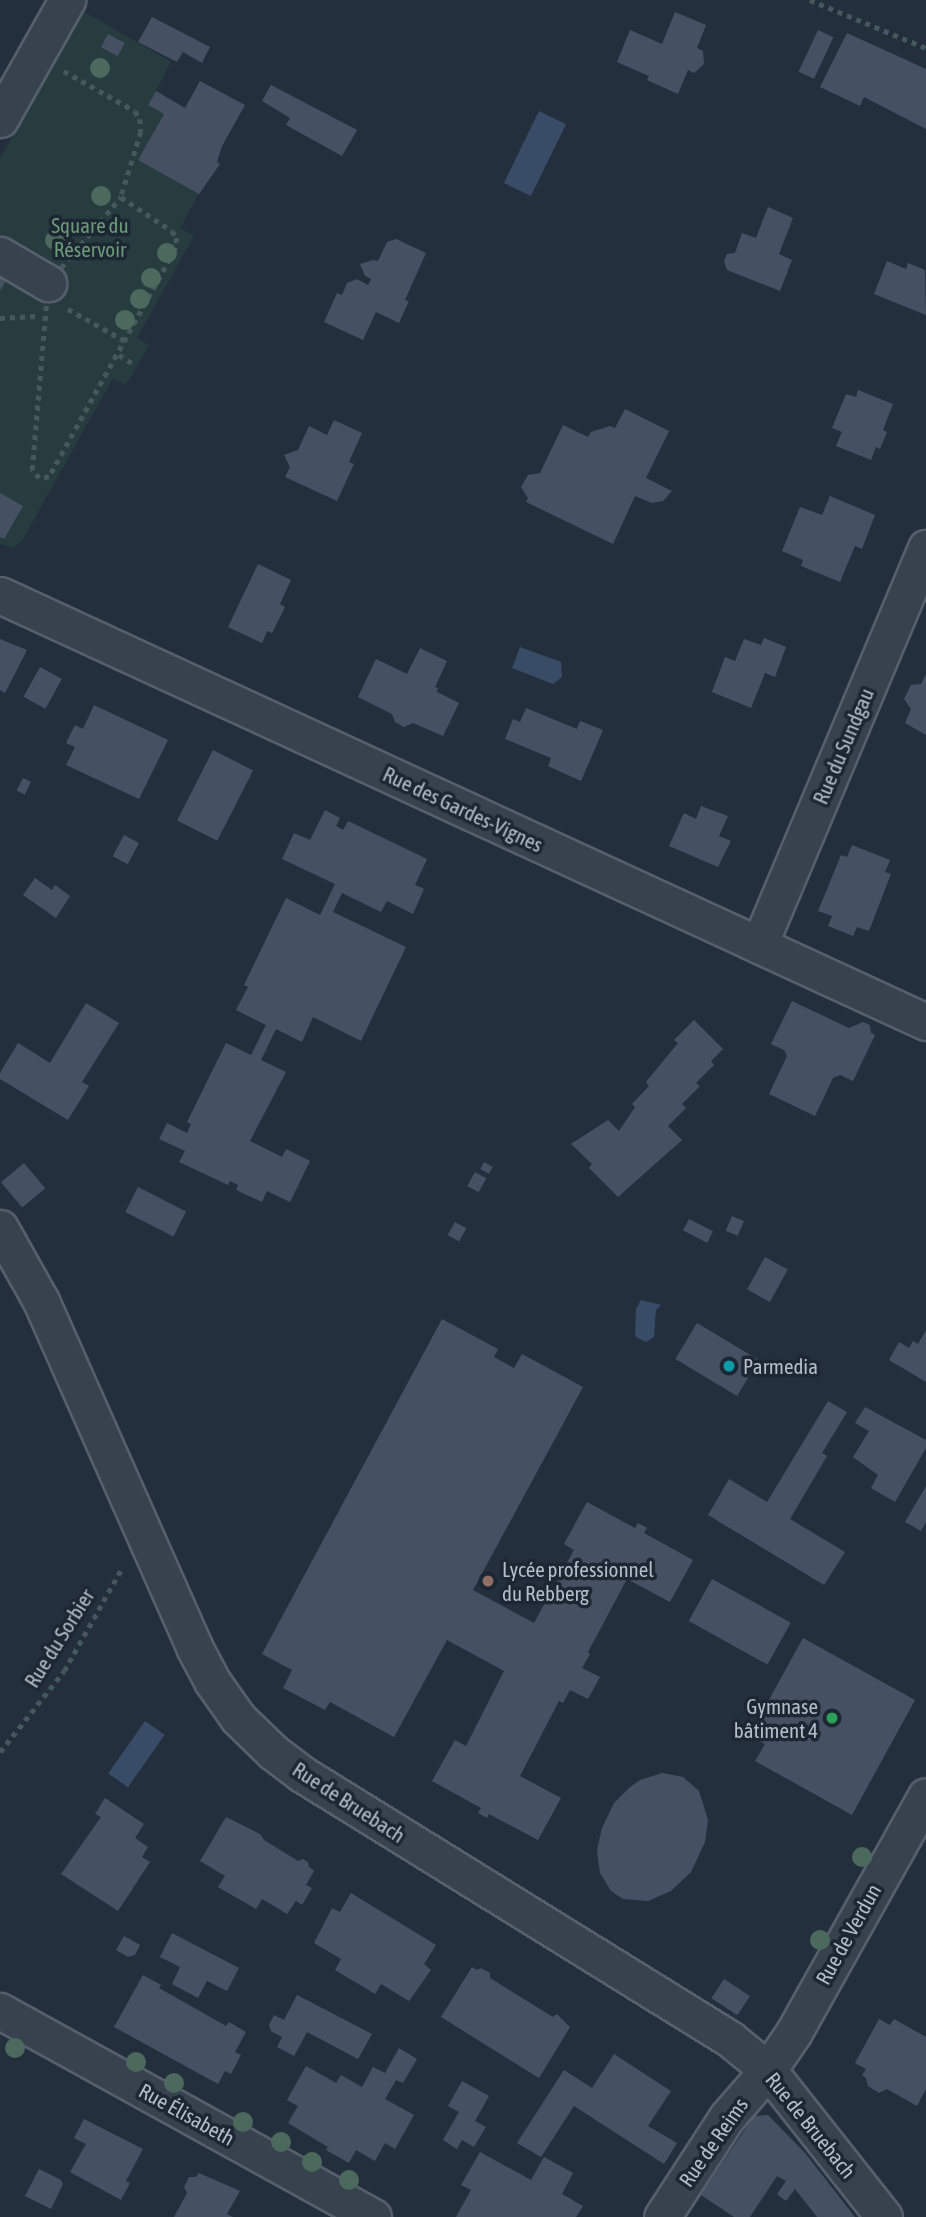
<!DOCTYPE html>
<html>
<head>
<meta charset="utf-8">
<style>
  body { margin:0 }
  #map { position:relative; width:926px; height:2217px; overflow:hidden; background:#242f3e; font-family:"Asap Condensed",sans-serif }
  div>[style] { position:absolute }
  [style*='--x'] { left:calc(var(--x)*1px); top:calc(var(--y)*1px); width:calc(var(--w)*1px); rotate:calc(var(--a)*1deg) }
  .green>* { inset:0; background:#263c3f }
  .water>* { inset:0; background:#394c67; transform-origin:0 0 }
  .building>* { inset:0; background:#455162; transform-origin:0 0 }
  .path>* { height:4.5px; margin-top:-2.25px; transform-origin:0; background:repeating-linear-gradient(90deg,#44595c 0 5px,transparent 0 10px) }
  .roads { filter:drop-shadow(2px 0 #565f6c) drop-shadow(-2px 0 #565f6c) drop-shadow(0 2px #565f6c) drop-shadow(0 -2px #565f6c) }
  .minor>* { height:35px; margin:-17.5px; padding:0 17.5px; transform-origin:17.5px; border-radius:17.5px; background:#38414e }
  .trees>* { width:20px; height:20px; margin:-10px; border-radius:50%; background:#4b6a5d }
  .dots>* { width:19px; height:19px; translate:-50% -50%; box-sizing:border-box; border:4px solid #1d2633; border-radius:50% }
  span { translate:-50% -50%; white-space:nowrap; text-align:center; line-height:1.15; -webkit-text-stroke:7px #1d2633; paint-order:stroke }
  .park-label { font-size:21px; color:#6b9a76 }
  .street-label { font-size:21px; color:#b4bcc9 }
  .poi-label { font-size:21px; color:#b4bcc9 }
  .left { translate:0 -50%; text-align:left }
  .right { translate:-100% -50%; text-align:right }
</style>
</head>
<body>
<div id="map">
  <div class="green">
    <div style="clip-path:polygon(83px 11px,171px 62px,148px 105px,164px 114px,139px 160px,199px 194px,180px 228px,194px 236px,137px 338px,149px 345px,126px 385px,113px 378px,23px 539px,13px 548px,0 544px,0 158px)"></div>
  </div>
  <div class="water">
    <div style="left:539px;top:111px;width:30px;height:80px;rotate:26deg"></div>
    <div style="clip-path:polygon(520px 647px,561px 662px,562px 677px,553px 684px,512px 668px)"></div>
    <div style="clip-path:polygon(641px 1300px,661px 1305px,656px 1310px,654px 1337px,646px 1342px,636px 1337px,635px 1333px,636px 1309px)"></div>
    <div style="left:145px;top:1721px;width:24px;height:64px;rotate:35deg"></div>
  </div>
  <div class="building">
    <div style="clip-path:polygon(675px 12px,706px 25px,697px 48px,703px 51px,704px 64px,694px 73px,688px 70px,678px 94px,647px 80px,649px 76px,617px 62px,630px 30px,662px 44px)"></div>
    <div style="clip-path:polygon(152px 17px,210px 47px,202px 63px,183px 52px,177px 62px,138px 42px)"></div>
    <div style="left:818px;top:30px;width:17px;height:46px;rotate:25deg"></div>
    <div style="clip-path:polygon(847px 33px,926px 69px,926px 129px,864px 97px,860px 106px,820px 87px)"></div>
    <div style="left:108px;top:34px;width:19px;height:15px;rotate:28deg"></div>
    <div style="clip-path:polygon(200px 81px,245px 105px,222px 146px,217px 162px,220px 164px,199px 194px,138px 160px,164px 114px,148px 105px,156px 91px,185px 108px)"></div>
    <div style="clip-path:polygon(271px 85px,357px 130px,342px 156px,286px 125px,290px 118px,262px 101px)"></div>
    <div style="clip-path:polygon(768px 207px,793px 218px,779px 254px,792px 260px,780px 291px,727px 270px,724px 261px,727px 254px,735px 253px,742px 233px,756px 238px)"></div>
    <div style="clip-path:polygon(396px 239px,426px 253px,405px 300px,409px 301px,399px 323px,376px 312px,363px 340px,324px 322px,337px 293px,342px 295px,347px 283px,357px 279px,368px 285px,371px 279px,365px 276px,360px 264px,373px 260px,378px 261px,387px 242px)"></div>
    <div style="clip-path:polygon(887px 261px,906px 269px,908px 263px,925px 270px,926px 315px,874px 294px)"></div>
    <div style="clip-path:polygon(0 268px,10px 273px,0 291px)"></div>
    <div style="clip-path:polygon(858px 390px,893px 404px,883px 430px,887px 432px,880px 449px,876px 447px,871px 460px,836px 446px,842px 432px,832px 428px,846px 394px,856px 397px)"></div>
    <div style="clip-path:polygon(625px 409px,669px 431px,646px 478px,672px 491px,663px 501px,652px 503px,635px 496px,613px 544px,526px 502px,528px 498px,521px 487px,528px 475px,540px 473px,563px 425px,588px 437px,591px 432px,610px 426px,615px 428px)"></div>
    <div style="clip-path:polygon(334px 420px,362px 433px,349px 462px,354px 464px,337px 501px,285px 477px,290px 467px,284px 455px,298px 450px,309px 426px,327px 435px)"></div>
    <div style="clip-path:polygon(0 493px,23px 506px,4px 539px,0 537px)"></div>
    <div style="clip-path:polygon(830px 496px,875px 515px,862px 549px,855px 546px,840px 582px,801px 566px,803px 560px,782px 551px,800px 507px,822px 515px)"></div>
    <div style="clip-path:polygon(258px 564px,291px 580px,280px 604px,285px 607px,272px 633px,267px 631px,262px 643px,228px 627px)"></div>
    <div style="clip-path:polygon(764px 638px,786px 647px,775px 677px,765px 673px,751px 708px,712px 692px,725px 657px,735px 661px,744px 639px,761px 645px)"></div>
    <div style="clip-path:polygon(0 639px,27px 650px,5px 693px,0 690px)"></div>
    <div style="clip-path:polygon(420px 648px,447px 661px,435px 687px,438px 688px,437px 692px,459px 703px,443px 736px,413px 723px,404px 727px,395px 722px,392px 714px,358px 697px,376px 659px,407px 674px)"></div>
    <div style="left:40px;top:667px;width:25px;height:34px;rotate:29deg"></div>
    <div style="clip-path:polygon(926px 674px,926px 735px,905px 723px,911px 709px,904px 699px,911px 685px,921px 684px)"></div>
    <div style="clip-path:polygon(94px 705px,168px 740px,139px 799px,66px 765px,75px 747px,66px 743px,75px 725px,83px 729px)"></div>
    <div style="clip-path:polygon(526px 708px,577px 729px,580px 721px,603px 730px,581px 781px,548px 766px,551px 758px,505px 739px,513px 719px,520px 722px)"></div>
    <div style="left:213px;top:750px;width:45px;height:79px;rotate:27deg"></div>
    <div style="left:23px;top:778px;width:9px;height:14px;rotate:27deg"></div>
    <div style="clip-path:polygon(701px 806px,728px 816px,719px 836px,731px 841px,718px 867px,669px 846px,684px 813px,696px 819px)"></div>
    <div style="clip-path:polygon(325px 810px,340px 818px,336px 826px,343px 830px,348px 821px,427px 859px,415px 885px,424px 889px,413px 914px,387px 901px,381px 912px,342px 893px,333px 912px,406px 947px,361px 1041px,313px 1017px,302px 1042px,276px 1029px,261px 1060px,286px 1072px,250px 1141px,282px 1157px,286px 1149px,310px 1161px,290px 1202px,267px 1191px,262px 1202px,236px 1190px,238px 1185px,230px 1181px,228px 1185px,179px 1162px,185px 1151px,159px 1139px,167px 1123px,187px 1133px,191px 1124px,187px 1122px,226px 1043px,251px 1055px,266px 1025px,236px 1010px,248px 987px,244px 985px,286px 898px,320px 915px,335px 884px,282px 859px,294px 833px,310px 840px)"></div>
    <div style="left:124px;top:835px;width:17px;height:24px;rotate:28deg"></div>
    <div style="clip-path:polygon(852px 845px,890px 860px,885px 872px,891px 874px,869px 931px,857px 927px,853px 936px,828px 926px,832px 916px,818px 911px,841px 855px,847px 857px)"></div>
    <div style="clip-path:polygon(35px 878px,52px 890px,55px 885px,70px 896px,56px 918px,23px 895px)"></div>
    <div style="clip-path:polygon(792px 1001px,849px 1028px,863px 1022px,870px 1025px,871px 1033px,875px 1035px,853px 1081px,840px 1075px,833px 1078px,815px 1116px,769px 1094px,787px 1056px,784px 1050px,771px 1044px)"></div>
    <div style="clip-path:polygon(86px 1003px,119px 1023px,82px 1082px,89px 1086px,68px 1120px,0 1079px,0 1073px,18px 1043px,50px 1063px)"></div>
    <div style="clip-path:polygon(694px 1020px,723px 1049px,711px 1061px,714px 1065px,696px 1083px,700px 1086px,682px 1104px,686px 1108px,668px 1126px,682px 1140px,618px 1197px,589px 1168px,592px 1164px,571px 1144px,608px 1120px,619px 1131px,635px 1107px,632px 1104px,649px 1086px,646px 1082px,678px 1043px,674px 1040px)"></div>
    <div style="left:484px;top:1162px;width:10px;height:8px;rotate:29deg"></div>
    <div style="left:24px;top:1163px;width:33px;height:30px;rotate:50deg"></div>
    <div style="left:475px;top:1172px;width:13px;height:16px;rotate:29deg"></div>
    <div style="left:138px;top:1187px;width:54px;height:28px;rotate:27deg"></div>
    <div style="left:732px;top:1216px;width:13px;height:16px;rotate:23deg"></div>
    <div style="left:689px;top:1219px;width:27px;height:13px;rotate:27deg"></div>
    <div style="left:455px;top:1222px;width:13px;height:15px;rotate:29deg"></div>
    <div style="left:765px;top:1257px;width:26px;height:37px;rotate:29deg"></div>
    <div style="clip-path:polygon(442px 1319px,498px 1349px,494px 1357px,514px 1368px,522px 1354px,583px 1387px,473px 1590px,534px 1623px,574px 1550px,564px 1544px,587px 1502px,635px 1528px,638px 1523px,647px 1528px,644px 1533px,693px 1560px,670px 1602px,627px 1579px,588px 1652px,590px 1654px,582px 1668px,600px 1677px,588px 1699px,570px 1690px,563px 1703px,559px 1701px,520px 1776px,561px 1798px,538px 1840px,489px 1814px,487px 1818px,478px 1813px,481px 1808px,432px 1781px,455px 1740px,466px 1746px,504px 1671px,447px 1640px,394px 1737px,330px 1702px,325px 1710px,283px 1688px,292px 1670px,262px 1654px)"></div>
    <div style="left:697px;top:1323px;width:72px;height:42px;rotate:31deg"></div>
    <div style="clip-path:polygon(926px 1330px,926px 1382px,889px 1360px,899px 1342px,909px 1348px,913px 1341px,918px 1344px)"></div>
    <div style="clip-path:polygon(828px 1401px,847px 1412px,822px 1453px,827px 1456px,790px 1519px,845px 1552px,824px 1585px,708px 1515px,729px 1479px,767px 1502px)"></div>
    <div style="clip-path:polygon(865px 1407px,926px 1440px,926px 1448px,895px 1502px,871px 1488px,878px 1475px,853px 1457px,869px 1431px,855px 1423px)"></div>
    <div style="clip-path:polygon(926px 1486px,926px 1522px,921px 1531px,905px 1522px)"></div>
    <div style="left:712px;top:1579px;width:90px;height:48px;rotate:29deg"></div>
    <div style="clip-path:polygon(803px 1638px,915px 1700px,852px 1815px,755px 1761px,765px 1744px,749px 1736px)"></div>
    <div style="clip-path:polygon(662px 1773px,683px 1777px,699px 1791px,708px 1820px,705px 1842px,691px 1872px,671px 1891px,648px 1901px,623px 1899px,611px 1891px,600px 1873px,597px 1850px,602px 1828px,614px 1803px,629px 1788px,640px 1780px)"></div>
    <div style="clip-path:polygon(105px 1798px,144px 1824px,135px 1838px,148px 1847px,142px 1857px,150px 1862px,118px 1911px,61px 1874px,101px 1817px,95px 1814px)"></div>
    <div style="clip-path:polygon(226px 1817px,260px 1834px,264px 1840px,298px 1861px,303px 1859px,308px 1862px,309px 1867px,314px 1871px,306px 1885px,312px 1888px,302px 1905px,296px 1901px,287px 1914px,262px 1899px,256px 1909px,218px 1887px,225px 1876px,200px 1861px)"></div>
    <div style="clip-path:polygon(351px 1893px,436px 1945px,424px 1964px,431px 1970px,409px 2001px,381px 1984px,375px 1994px,335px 1970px,341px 1959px,314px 1943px,332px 1908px,340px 1912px)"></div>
    <div style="clip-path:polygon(172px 1933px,239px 1968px,227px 1991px,207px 1981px,198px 1998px,172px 1984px,180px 1967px,160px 1957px)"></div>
    <div style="clip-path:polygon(124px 1936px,140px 1945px,135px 1955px,128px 1957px,116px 1950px)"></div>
    <div style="clip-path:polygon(472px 1967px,477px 1970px,481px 1968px,490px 1973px,490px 1978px,553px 2017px,557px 2014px,570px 2027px,539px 2078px,441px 2017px)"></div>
    <div style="clip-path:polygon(143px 1975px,161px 1985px,159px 1988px,226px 2026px,229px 2022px,246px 2032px,235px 2052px,241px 2055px,231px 2074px,225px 2071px,218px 2084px,114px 2027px)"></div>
    <div style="left:724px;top:1979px;width:31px;height:23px;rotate:33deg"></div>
    <div style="clip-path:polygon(297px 1995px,372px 2034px,358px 2059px,307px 2032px,294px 2056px,277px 2047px,282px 2037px,271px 2031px,269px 2025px,274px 2015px,284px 2020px)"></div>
    <div style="clip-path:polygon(879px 2019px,890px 2025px,894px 2019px,926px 2037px,926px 2089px,917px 2106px,887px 2089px,879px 2093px,868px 2086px,866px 2078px,862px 2075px,866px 2069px,855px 2063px)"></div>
    <div style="clip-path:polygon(399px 2048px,417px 2059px,403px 2083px,396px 2080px,385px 2099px,414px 2115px,395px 2149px,385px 2143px,375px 2161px,356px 2150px,349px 2163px,326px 2150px,328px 2147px,288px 2123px,298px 2106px,287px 2100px,306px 2066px,336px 2083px,341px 2075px,362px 2087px,373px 2067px,385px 2073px)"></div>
    <div style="clip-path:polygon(614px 2054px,671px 2091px,648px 2126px,677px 2143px,664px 2164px,574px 2106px,541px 2157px,517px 2143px,564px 2070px,592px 2088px)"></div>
    <div style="clip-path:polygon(462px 2081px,489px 2096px,475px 2121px,486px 2127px,474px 2147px,462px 2140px,457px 2149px,443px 2140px,459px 2112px,448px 2106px)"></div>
    <div style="clip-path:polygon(768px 2115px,805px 2153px,855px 2217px,817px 2217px,795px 2189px,786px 2201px,777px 2194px,786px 2181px,777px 2176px,750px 2217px,734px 2217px,701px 2195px,754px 2116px)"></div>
    <div style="clip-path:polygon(84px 2119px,143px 2149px,126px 2181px,130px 2183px,121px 2200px,70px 2172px,86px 2144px,74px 2138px)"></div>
    <div style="clip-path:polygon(480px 2152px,531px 2180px,544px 2157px,573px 2173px,562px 2194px,583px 2206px,576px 2217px,456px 2217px,471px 2190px,461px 2185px)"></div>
    <div style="clip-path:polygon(39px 2169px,61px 2180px,63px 2184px,51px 2209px,25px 2196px)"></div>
    <div style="clip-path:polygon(199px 2173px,240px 2191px,227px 2214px,233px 2217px,174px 2217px,187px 2193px,184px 2187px,189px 2177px,196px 2177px)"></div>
  </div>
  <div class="path">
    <div style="--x:810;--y:0;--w:126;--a:22.5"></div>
    <div style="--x:64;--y:71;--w:81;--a:29.4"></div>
    <div style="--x:135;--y:111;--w:9;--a:58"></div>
    <div style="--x:140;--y:119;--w:13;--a:86"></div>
    <div style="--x:141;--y:132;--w:68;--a:107.1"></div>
    <div style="--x:121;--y:197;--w:61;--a:33.7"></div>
    <div style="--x:172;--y:231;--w:9;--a:54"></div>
    <div style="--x:177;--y:238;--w:12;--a:99"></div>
    <div style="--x:175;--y:250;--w:260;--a:119"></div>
    <div style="--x:49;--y:477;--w:10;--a:174"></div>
    <div style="--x:39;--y:478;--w:11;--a:-131"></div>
    <div style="--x:32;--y:470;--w:188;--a:-85.1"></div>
    <div style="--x:48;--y:283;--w:113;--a:-49.7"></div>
    <div style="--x:68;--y:309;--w:65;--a:29.3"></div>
    <div style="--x:0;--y:318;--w:36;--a:-3"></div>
    <div style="--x:119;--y:355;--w:15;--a:32"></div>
    <div style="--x:0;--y:1752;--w:103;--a:-51.7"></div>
    <div style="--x:64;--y:1671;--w:118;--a:-60.6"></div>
  </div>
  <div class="roads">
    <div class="minor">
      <div style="--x:0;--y:119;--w:137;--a:-60.6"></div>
      <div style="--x:0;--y:255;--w:56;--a:30.3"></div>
      <div style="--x:0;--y:595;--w:1020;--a:24.76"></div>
      <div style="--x:759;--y:945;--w:431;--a:-67.2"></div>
      <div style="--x:0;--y:1228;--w:84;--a:60.7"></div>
      <div style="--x:41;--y:1301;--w:378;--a:66.1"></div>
      <div style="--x:194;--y:1647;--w:38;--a:62"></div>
      <div style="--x:212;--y:1681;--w:45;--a:54.9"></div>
      <div style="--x:238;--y:1718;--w:49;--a:44.2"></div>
      <div style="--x:273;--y:1752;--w:36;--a:37"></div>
      <div style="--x:302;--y:1774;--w:503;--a:31.76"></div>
      <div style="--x:730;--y:2039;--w:49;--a:39.2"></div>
      <div style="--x:768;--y:2070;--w:187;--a:51.7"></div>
      <div style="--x:0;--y:2011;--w:426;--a:28.9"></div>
      <div style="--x:662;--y:2217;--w:119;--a:-57"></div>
      <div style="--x:727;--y:2117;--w:62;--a:-48.9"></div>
      <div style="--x:768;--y:2070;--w:46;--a:-55.6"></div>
      <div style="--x:794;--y:2032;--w:270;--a:-60.8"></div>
    </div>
  </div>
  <div class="trees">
    <div style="left:100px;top:68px"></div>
    <div style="left:101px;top:196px"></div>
    <div style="left:55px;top:240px"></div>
    <div style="left:167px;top:253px"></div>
    <div style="left:151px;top:278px"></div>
    <div style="left:140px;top:299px"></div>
    <div style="left:125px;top:320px"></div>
    <div style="left:862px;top:1857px"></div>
    <div style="left:820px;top:1940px"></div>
    <div style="left:15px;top:2048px"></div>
    <div style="left:136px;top:2062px"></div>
    <div style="left:174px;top:2083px"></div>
    <div style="left:243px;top:2122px"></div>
    <div style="left:281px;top:2142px"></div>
    <div style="left:312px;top:2162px"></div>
    <div style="left:349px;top:2180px"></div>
  </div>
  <div class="dots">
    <div style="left:729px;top:1366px;background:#0f9aa8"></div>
    <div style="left:488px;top:1581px;background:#8d6e63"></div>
    <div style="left:832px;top:1718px;background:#2e9e5b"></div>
  </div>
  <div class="park-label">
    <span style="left:90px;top:237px">Square du<br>Réservoir</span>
  </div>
  <div class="street-label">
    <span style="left:843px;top:746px;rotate:-67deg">Rue du Sundgau</span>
    <span style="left:463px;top:809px;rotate:25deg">Rue des Gardes-Vignes</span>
    <span style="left:59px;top:1638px;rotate:-58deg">Rue du Sorbier</span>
    <span style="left:349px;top:1802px;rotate:33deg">Rue de Bruebach</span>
    <span style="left:848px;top:1934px;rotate:-61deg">Rue de Verdun</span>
    <span style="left:187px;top:2114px;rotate:29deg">Rue Élisabeth</span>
    <span style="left:811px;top:2125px;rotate:51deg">Rue de Bruebach</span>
    <span style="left:713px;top:2142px;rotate:-55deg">Rue de Reims</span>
  </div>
  <div class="poi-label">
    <span class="left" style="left:743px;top:1366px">Parmedia</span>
    <span class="left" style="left:502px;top:1581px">Lycée professionnel<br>du Rebberg</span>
    <span class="right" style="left:818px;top:1718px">Gymnase<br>bâtiment 4</span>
  </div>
</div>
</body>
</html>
